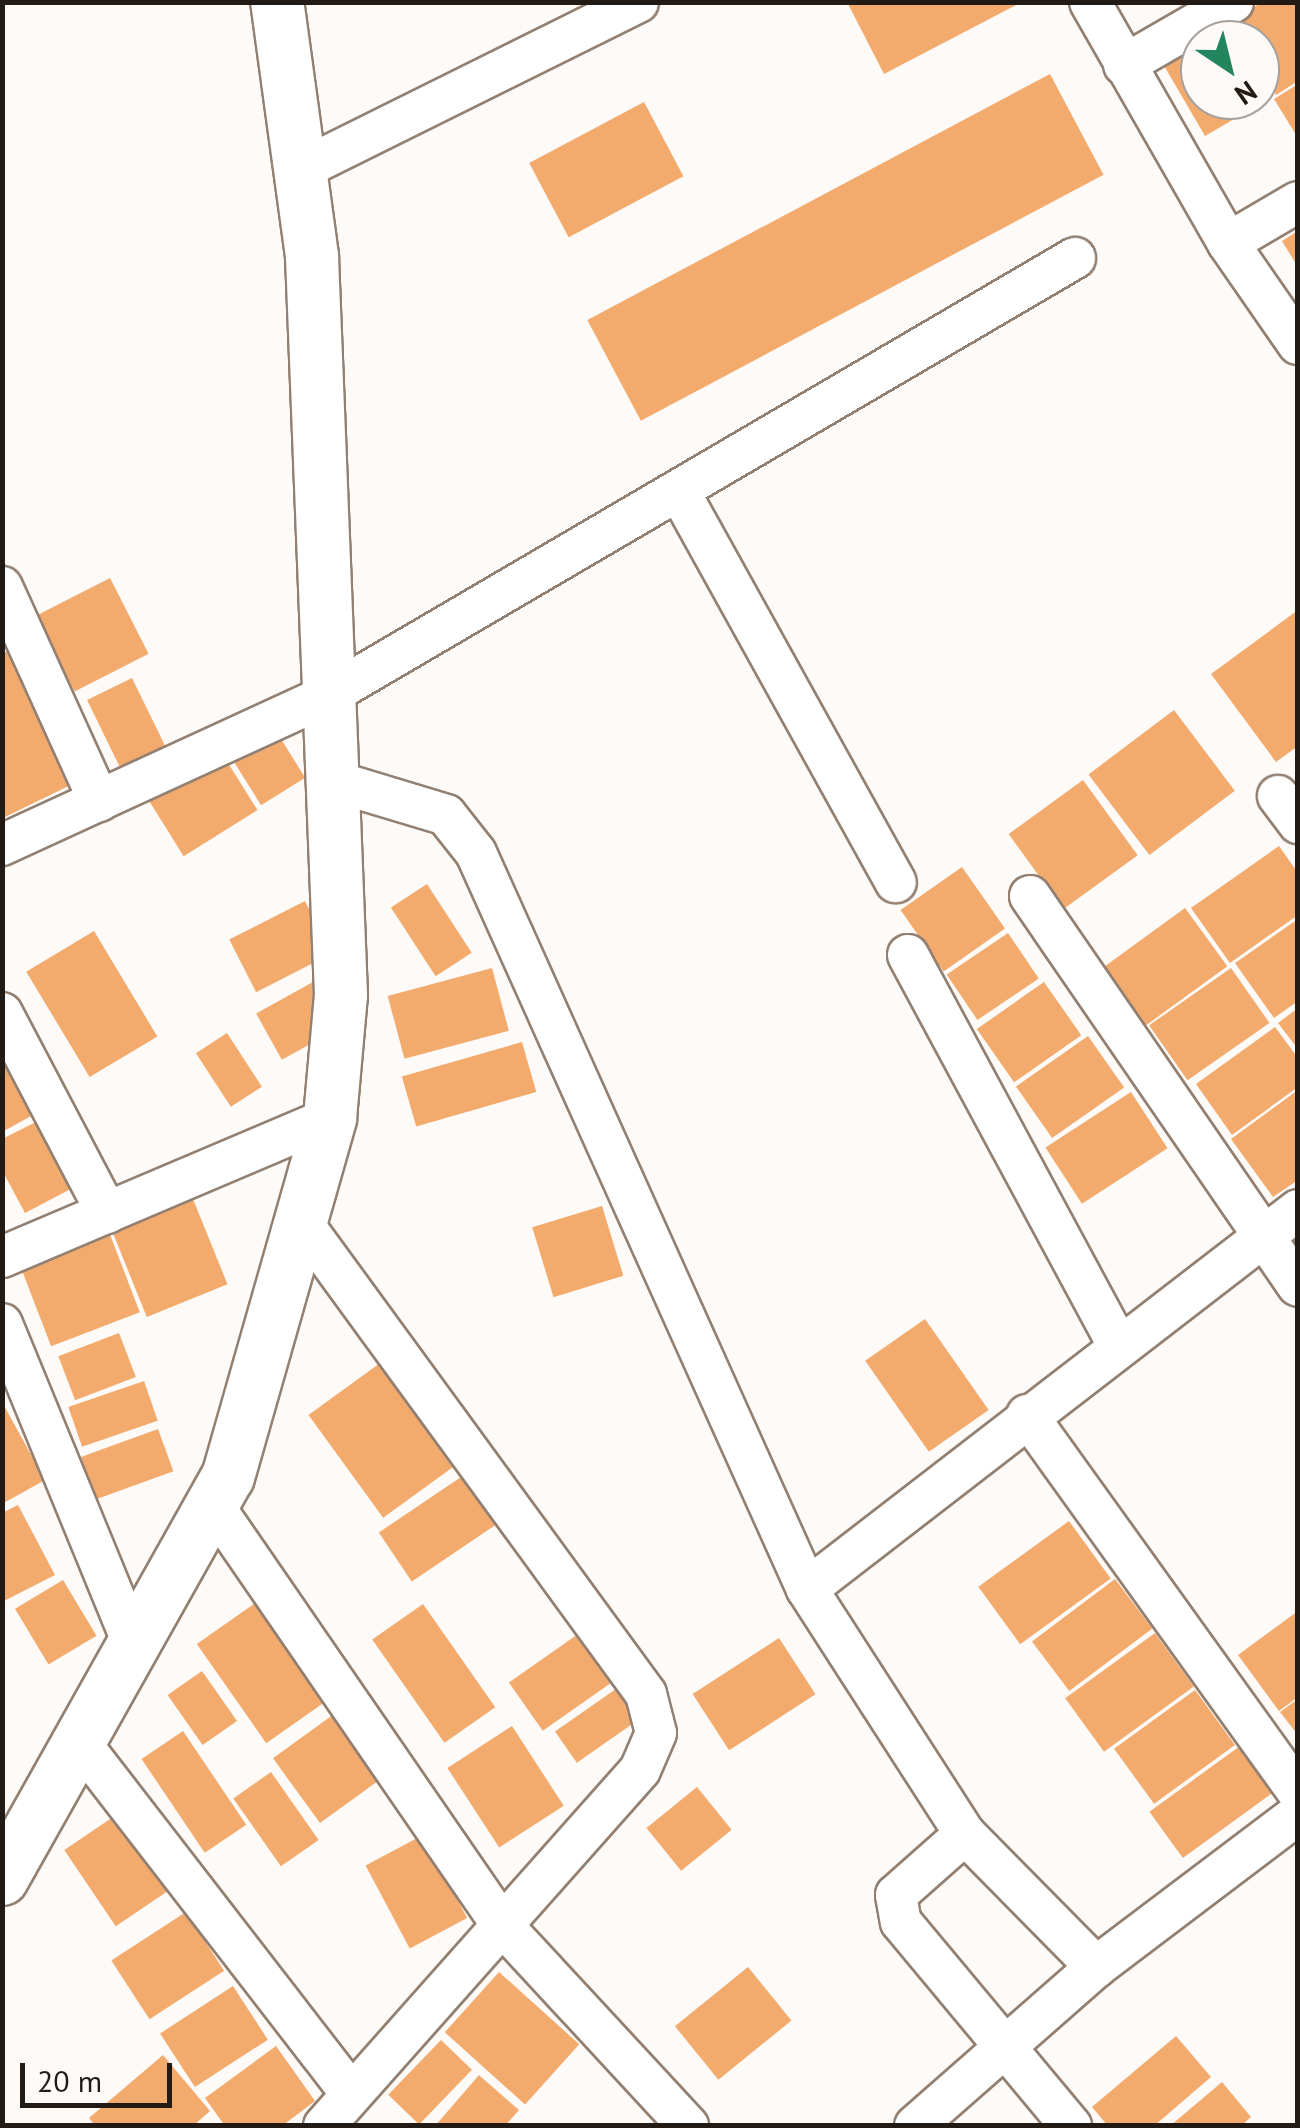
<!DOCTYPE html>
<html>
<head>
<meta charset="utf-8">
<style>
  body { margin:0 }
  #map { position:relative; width:1300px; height:2128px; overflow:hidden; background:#fefaf7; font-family:"PT Sans",sans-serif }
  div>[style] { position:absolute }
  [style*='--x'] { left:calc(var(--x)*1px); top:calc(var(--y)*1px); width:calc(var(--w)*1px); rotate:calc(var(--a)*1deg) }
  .building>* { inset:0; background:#f3aa6d; transform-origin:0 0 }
  .roads { filter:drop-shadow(2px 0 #928072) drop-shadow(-2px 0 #928072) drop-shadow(0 2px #928072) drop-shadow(0 -2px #928072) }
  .minor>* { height:40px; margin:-20px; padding:0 20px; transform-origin:20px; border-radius:20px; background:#fff }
  .tertiary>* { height:52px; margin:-26px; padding:0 26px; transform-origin:26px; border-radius:26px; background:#fff }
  span { translate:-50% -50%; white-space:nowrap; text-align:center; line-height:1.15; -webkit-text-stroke:10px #fefaf7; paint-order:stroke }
  .frame { position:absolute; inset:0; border:5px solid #221b15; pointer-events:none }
  .north { position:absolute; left:1180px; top:20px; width:100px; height:100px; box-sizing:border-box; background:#fefaf7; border:2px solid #a6a19d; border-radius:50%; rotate:145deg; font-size:28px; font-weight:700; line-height:40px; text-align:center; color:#221b15 }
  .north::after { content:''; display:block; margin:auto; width:35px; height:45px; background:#23855e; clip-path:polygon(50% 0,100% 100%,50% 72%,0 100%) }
  .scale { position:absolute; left:20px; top:2063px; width:152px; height:45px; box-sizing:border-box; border:5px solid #221b15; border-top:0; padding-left:12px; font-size:30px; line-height:35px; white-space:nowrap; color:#221b15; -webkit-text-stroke:8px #fefaf7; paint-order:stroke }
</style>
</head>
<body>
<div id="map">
  <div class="building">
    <div style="clip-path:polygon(847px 2px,1022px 2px,884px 74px)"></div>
    <div style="clip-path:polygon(1262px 2px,1298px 2px,1298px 81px,1276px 95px,1260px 70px,1260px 40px,1241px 40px,1230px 23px)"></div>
    <div style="clip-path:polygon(1225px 19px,1237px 40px,1200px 40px,1200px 100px,1260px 100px,1260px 80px,1270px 98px,1205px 136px,1159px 57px)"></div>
    <div style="left:1050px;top:74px;width:114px;height:524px;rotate:62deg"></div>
    <div style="clip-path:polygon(1298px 84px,1298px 138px,1274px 99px)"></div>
    <div style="left:644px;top:102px;width:84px;height:130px;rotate:62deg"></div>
    <div style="clip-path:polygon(1298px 231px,1298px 267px,1282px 241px)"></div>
    <div style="left:110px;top:578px;width:85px;height:83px;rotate:63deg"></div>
    <div style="clip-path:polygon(1298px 610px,1298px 746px,1276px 762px,1211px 674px)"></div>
    <div style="clip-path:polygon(14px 648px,79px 781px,5px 817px,2px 654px)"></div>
    <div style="left:132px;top:678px;width:76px;height:50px;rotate:64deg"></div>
    <div style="left:1174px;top:710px;width:101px;height:107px;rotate:53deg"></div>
    <div style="left:276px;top:731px;width:55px;height:52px;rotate:58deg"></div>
    <div style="left:223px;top:755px;width:65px;height:87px;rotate:58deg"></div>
    <div style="left:1083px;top:780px;width:93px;height:92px;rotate:54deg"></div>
    <div style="clip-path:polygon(1279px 846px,1298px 873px,1298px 915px,1230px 963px,1191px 908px)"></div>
    <div style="left:962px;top:867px;width:75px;height:75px;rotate:55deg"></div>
    <div style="left:427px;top:884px;width:82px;height:43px;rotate:57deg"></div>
    <div style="left:305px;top:901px;width:59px;height:85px;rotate:63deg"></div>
    <div style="left:1185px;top:908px;width:72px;height:102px;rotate:54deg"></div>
    <div style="clip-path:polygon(1298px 919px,1298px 1001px,1274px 1018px,1235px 963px)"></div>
    <div style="left:94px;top:931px;width:123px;height:79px;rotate:59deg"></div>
    <div style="left:1008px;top:933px;width:55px;height:74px;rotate:56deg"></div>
    <div style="left:492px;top:968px;width:65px;height:108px;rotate:75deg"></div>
    <div style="left:1231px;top:968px;width:67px;height:100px;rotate:55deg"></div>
    <div style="left:313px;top:982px;width:53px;height:65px;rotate:61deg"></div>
    <div style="left:1044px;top:982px;width:65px;height:82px;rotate:55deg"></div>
    <div style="clip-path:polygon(1298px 1008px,1298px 1049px,1278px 1023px)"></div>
    <div style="clip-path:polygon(1275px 1027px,1298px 1058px,1298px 1087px,1232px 1135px,1196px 1084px)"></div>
    <div style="left:227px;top:1033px;width:64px;height:37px;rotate:57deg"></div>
    <div style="left:1088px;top:1036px;width:63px;height:88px;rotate:55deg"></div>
    <div style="clip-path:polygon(2px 1039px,42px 1110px,2px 1132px)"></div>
    <div style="left:522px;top:1042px;width:52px;height:125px;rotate:74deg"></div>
    <div style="clip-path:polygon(1298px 1090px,1298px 1180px,1273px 1197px,1231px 1139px)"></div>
    <div style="left:1131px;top:1092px;width:67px;height:102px;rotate:57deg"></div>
    <div style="clip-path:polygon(50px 1115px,84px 1182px,25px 1213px,2px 1170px,2px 1139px)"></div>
    <div style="left:193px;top:1199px;width:92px;height:87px;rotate:68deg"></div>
    <div style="left:602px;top:1206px;width:73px;height:73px;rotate:73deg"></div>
    <div style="left:109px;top:1232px;width:86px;height:95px;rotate:69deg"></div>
    <div style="left:925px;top:1319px;width:111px;height:73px;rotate:55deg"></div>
    <div style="left:119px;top:1333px;width:47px;height:65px;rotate:69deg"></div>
    <div style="left:387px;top:1358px;width:127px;height:97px;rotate:54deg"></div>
    <div style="left:144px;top:1381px;width:42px;height:80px;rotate:71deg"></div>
    <div style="clip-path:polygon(2px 1402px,45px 1480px,2px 1504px)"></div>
    <div style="left:158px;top:1429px;width:45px;height:82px;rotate:70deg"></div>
    <div style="left:470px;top:1471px;width:59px;height:110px;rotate:56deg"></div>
    <div style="clip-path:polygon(18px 1505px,55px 1575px,2px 1602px,2px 1513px)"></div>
    <div style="left:1069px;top:1521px;width:71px;height:112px;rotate:54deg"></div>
    <div style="left:1115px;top:1579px;width:62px;height:104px;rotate:53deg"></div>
    <div style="left:63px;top:1580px;width:65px;height:56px;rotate:59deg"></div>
    <div style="left:264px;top:1597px;width:121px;height:82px;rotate:55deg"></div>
    <div style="left:423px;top:1604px;width:126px;height:62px;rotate:55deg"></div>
    <div style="clip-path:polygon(1298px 1611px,1298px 1697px,1279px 1711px,1238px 1655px)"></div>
    <div style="left:581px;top:1632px;width:59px;height:88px;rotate:55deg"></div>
    <div style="left:1155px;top:1633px;width:66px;height:111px;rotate:54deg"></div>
    <div style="left:779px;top:1638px;width:67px;height:103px;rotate:57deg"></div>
    <div style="left:202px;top:1671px;width:61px;height:42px;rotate:55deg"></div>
    <div style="left:623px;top:1684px;width:38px;height:83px;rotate:55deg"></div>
    <div style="left:1195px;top:1690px;width:68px;height:100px;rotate:54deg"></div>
    <div style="clip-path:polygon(1298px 1699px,1298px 1735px,1280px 1712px)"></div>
    <div style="left:341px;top:1709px;width:80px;height:84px;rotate:54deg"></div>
    <div style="left:512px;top:1726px;width:95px;height:77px;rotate:57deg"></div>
    <div style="left:183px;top:1731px;width:113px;height:50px;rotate:56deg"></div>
    <div style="left:1240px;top:1746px;width:57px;height:112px;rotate:54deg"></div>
    <div style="left:271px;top:1772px;width:83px;height:46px;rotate:55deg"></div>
    <div style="left:697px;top:1787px;width:55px;height:65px;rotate:51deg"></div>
    <div style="left:119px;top:1813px;width:92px;height:66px;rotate:56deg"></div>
    <div style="left:423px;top:1835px;width:94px;height:65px;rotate:62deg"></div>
    <div style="left:186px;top:1912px;width:70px;height:89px;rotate:57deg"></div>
    <div style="left:748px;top:1967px;width:69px;height:94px;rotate:51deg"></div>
    <div style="left:499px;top:1972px;width:108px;height:81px;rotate:42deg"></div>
    <div style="left:233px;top:1986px;width:64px;height:87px;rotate:57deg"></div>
    <div style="clip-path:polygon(1176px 2036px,1211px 2077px,1154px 2126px,1108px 2126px,1092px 2107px)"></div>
    <div style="left:441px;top:2040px;width:43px;height:76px;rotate:44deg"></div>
    <div style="clip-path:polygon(276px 2046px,315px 2101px,282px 2126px,225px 2126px,205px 2098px)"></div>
    <div style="clip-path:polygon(163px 2055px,210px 2111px,193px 2126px,95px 2126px,89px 2118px)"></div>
    <div style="clip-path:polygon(479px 2075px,519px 2110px,505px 2126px,435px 2126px)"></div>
    <div style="clip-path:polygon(1222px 2082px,1251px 2117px,1241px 2126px,1170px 2126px)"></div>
  </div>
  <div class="roads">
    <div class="minor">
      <div style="--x:1090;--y:2;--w:278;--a:60.2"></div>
      <div style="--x:1228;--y:243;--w:123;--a:55.3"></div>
      <div style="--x:1124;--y:65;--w:126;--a:-30"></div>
      <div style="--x:302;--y:169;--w:375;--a:-26.4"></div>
      <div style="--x:1228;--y:243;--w:81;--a:-30.4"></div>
      <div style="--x:680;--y:493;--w:445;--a:61"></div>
      <div style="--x:2;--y:587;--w:235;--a:65.6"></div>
      <div style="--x:337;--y:782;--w:114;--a:16.8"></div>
      <div style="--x:446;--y:815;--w:48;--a:51.7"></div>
      <div style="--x:476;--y:853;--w:807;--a:65.79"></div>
      <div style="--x:1278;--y:796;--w:34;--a:53"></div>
      <div style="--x:2;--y:845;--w:363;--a:-24.7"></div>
      <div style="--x:332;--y:693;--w:861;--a:-30.35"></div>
      <div style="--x:1030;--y:896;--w:473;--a:55.5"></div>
      <div style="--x:908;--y:955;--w:443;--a:61.7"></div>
      <div style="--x:2;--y:1013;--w:226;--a:62.3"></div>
      <div style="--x:1298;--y:1210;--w:620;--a:142.34"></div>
      <div style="--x:807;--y:1589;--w:292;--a:57.2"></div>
      <div style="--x:965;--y:1834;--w:187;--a:45.4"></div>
      <div style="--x:1096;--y:1967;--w:253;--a:-37.1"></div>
      <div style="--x:303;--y:1224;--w:582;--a:53.88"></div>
      <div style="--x:646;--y:1694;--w:40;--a:75.6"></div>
      <div style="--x:656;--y:1733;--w:40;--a:113.4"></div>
      <div style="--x:640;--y:1770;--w:476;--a:131.6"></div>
      <div style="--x:2;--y:1257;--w:356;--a:-23"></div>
      <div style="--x:2;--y:1324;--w:350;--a:67.7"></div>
      <div style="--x:1027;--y:1415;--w:464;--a:54.3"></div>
      <div style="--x:213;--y:1505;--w:510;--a:55.47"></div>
      <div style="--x:502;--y:1925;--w:274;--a:47.2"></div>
      <div style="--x:81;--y:1744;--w:441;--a:52.3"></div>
      <div style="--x:965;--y:1834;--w:92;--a:138.5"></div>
      <div style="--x:896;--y:1895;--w:27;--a:80"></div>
      <div style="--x:901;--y:1922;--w:266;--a:50.2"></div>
      <div style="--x:915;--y:2126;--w:241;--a:-41.3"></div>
    </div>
    <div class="tertiary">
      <div style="--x:2;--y:1879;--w:461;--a:-60.7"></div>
      <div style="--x:228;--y:1477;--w:373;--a:-74.1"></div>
      <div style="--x:330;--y:1118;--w:123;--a:-84.9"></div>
      <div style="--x:341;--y:995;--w:740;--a:-92.25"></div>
      <div style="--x:312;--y:256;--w:256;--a:-97.8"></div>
    </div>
  </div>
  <div class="frame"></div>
  <div class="north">N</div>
  <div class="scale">20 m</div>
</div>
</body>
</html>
